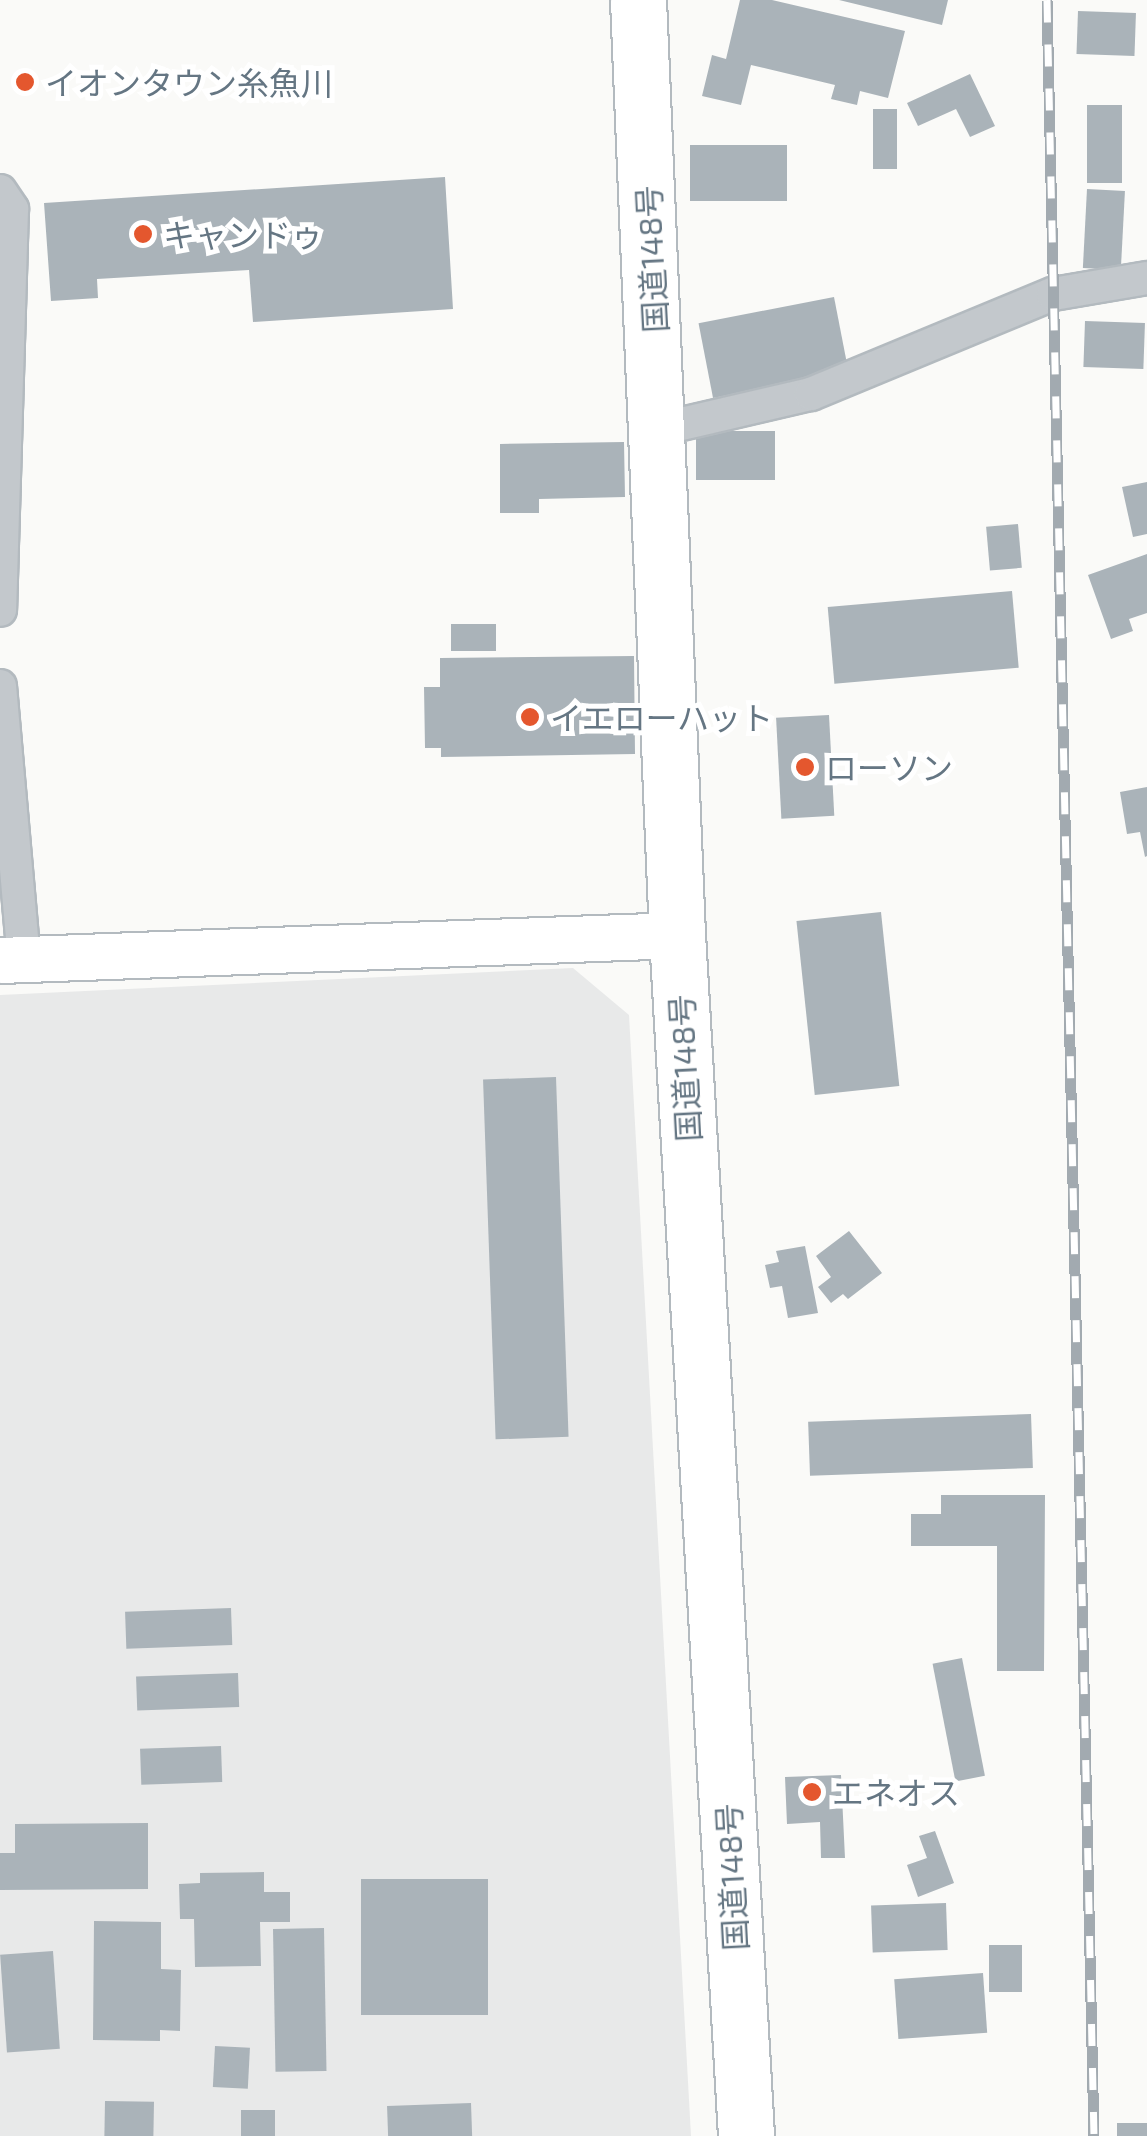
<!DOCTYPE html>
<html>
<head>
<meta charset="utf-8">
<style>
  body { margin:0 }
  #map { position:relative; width:1147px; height:2136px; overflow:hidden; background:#fafaf8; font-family:"Exo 2","Noto Sans JP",sans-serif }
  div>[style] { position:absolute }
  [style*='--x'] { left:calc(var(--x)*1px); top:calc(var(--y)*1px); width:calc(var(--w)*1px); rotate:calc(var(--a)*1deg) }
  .built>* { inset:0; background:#e8e9e9 }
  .building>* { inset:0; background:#aab3b9; transform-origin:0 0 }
  .roads { filter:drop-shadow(2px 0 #b3babf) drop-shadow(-2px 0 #b3babf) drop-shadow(0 2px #b3babf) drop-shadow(0 -2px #b3babf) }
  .street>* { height:32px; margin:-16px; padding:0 16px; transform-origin:16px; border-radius:16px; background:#c3c8cc }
  .secondary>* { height:45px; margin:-22.5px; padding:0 22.5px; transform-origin:22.5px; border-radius:22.5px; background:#fff }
  .highway>* { height:55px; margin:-27.5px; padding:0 27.5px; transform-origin:27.5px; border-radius:27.5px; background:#fff }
  .rail>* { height:11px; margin-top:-5.5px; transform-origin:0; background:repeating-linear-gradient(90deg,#fff 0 22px,#a2aab0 0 44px); box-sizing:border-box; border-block:2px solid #a2aab0 }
  .dots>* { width:28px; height:28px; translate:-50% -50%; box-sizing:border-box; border:5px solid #fff; border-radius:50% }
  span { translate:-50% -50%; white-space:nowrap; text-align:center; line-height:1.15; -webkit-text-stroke:10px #fff; paint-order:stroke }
  .poi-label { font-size:32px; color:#657683 }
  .left { translate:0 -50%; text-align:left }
  .street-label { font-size:32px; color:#657683 }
</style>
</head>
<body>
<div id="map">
  <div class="built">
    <div style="clip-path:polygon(573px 968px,629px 1015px,691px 2136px,0 2136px,0 995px)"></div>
  </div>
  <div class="building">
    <div style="clip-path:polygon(740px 0,772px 0,905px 31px,888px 98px,860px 91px,857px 105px,831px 99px,835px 85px,751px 65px,741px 105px,702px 96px,712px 55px,726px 59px)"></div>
    <div style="clip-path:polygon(839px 0,948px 0,942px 25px)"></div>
    <div style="left:1078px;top:11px;width:58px;height:43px;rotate:2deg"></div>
    <div style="clip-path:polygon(970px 74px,995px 126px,970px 137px,956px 109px,918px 126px,907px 103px)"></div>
    <div style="left:1087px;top:105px;width:35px;height:78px"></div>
    <div style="left:873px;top:109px;width:24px;height:60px"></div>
    <div style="left:690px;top:145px;width:97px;height:56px"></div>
    <div style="clip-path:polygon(445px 177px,453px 309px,253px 322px,249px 270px,97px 279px,98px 298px,51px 301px,44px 203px)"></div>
    <div style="left:1087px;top:189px;width:38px;height:79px;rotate:3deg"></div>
    <div style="left:834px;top:297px;width:76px;height:138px;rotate:79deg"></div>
    <div style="left:1085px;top:321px;width:60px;height:46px;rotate:2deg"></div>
    <div style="left:775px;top:431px;width:49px;height:79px;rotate:90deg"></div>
    <div style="clip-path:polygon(624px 442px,625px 497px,539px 499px,539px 513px,500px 513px,500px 444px)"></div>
    <div style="clip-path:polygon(1147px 482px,1147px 534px,1133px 537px,1122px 487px)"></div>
    <div style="left:1018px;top:524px;width:44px;height:32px;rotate:85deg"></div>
    <div style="clip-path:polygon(1147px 554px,1147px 613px,1129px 619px,1133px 631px,1111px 639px,1088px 575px)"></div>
    <div style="left:1012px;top:591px;width:77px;height:185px;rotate:85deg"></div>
    <div style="left:496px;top:624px;width:27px;height:45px;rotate:90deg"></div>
    <div style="clip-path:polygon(634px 656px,635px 754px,441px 757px,441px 748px,425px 748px,424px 687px,440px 687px,440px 658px)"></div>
    <div style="left:829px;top:715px;width:101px;height:53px;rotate:87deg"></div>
    <div style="clip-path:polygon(1147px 787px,1147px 856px,1145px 857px,1140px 832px,1127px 834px,1120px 792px)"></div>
    <div style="left:881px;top:912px;width:175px;height:85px;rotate:84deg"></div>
    <div style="left:556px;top:1077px;width:360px;height:73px;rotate:88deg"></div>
    <div style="clip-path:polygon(849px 1231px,882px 1273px,848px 1299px,843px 1294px,831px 1303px,818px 1287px,831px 1277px,816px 1256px)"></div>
    <div style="clip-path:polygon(805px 1246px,818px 1313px,788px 1318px,782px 1286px,770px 1288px,765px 1265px,779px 1262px,776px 1251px)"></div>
    <div style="left:1031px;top:1414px;width:54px;height:223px;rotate:88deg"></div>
    <div style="clip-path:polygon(941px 1495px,1045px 1495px,1044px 1671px,997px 1671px,997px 1546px,911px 1546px,911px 1514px,941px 1514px)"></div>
    <div style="left:231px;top:1608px;width:37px;height:106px;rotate:88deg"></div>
    <div style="left:962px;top:1658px;width:120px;height:30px;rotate:79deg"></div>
    <div style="left:238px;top:1673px;width:34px;height:102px;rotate:88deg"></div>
    <div style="left:221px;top:1746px;width:36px;height:81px;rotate:88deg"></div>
    <div style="clip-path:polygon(841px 1775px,845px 1858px,821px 1858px,820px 1822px,787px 1824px,785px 1777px)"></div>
    <div style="clip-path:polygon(148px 1823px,148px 1889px,0 1890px,0 1853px,15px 1853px,15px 1824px)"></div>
    <div style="clip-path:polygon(935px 1831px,954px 1883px,918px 1897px,907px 1865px,927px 1858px,919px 1836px)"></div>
    <div style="clip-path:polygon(264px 1872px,264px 1892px,290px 1892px,290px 1922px,260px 1922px,261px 1966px,195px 1967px,194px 1919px,180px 1919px,179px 1884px,200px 1883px,200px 1873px)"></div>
    <div style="left:361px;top:1879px;width:127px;height:136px"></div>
    <div style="left:946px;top:1903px;width:47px;height:75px;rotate:88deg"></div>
    <div style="clip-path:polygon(94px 1921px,161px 1922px,161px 1969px,181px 1970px,180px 2031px,160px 2030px,160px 2041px,93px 2040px)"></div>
    <div style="left:324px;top:1928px;width:143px;height:51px;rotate:89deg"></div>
    <div style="left:989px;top:1945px;width:33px;height:47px"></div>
    <div style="left:53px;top:1951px;width:98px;height:53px;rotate:86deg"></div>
    <div style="left:983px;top:1973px;width:60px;height:89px;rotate:86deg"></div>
    <div style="left:215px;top:2046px;width:35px;height:41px;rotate:3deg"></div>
    <div style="left:105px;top:2101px;width:49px;height:35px;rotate:1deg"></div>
    <div style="left:471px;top:2103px;width:33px;height:84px;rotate:88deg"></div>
    <div style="left:241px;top:2110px;width:34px;height:26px"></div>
    <div style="left:1117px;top:2123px;width:30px;height:13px"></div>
  </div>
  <div class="roads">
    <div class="street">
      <div style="--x:0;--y:191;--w:22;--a:56"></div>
      <div style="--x:12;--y:209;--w:401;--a:91.7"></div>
      <div style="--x:660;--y:429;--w:155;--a:-13.1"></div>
      <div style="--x:811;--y:394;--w:262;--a:-22.5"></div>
      <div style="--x:1053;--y:294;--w:95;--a:-9.7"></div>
      <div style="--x:0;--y:686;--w:274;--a:85"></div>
    </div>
    <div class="secondary">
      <div style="--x:0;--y:960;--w:677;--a:-2.11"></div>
    </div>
    <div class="highway">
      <div style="--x:638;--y:0;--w:936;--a:87.61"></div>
      <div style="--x:677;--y:935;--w:1203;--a:86.71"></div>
    </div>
  </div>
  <div class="rail">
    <div style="--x:1047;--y:0;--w:2137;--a:88.74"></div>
  </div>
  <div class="dots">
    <div style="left:25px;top:82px;background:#e4572e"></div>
    <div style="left:143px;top:234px;background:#e4572e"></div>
    <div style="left:530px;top:717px;background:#e4572e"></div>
    <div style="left:805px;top:767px;background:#e4572e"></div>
    <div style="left:812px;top:1792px;background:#e4572e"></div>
  </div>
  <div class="poi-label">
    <span class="left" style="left:45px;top:82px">イオンタウン糸魚川</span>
    <span class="left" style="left:163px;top:234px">キャンドゥ</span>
    <span class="left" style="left:550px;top:717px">イエローハット</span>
    <span class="left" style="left:825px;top:767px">ローソン</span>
    <span class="left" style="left:832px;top:1792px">エネオス</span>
  </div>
  <div class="street-label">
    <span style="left:651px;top:259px;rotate:-93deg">国道148号</span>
    <span style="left:684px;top:1068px;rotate:-93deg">国道148号</span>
    <span style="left:731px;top:1877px;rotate:-93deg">国道148号</span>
  </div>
</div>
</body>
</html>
